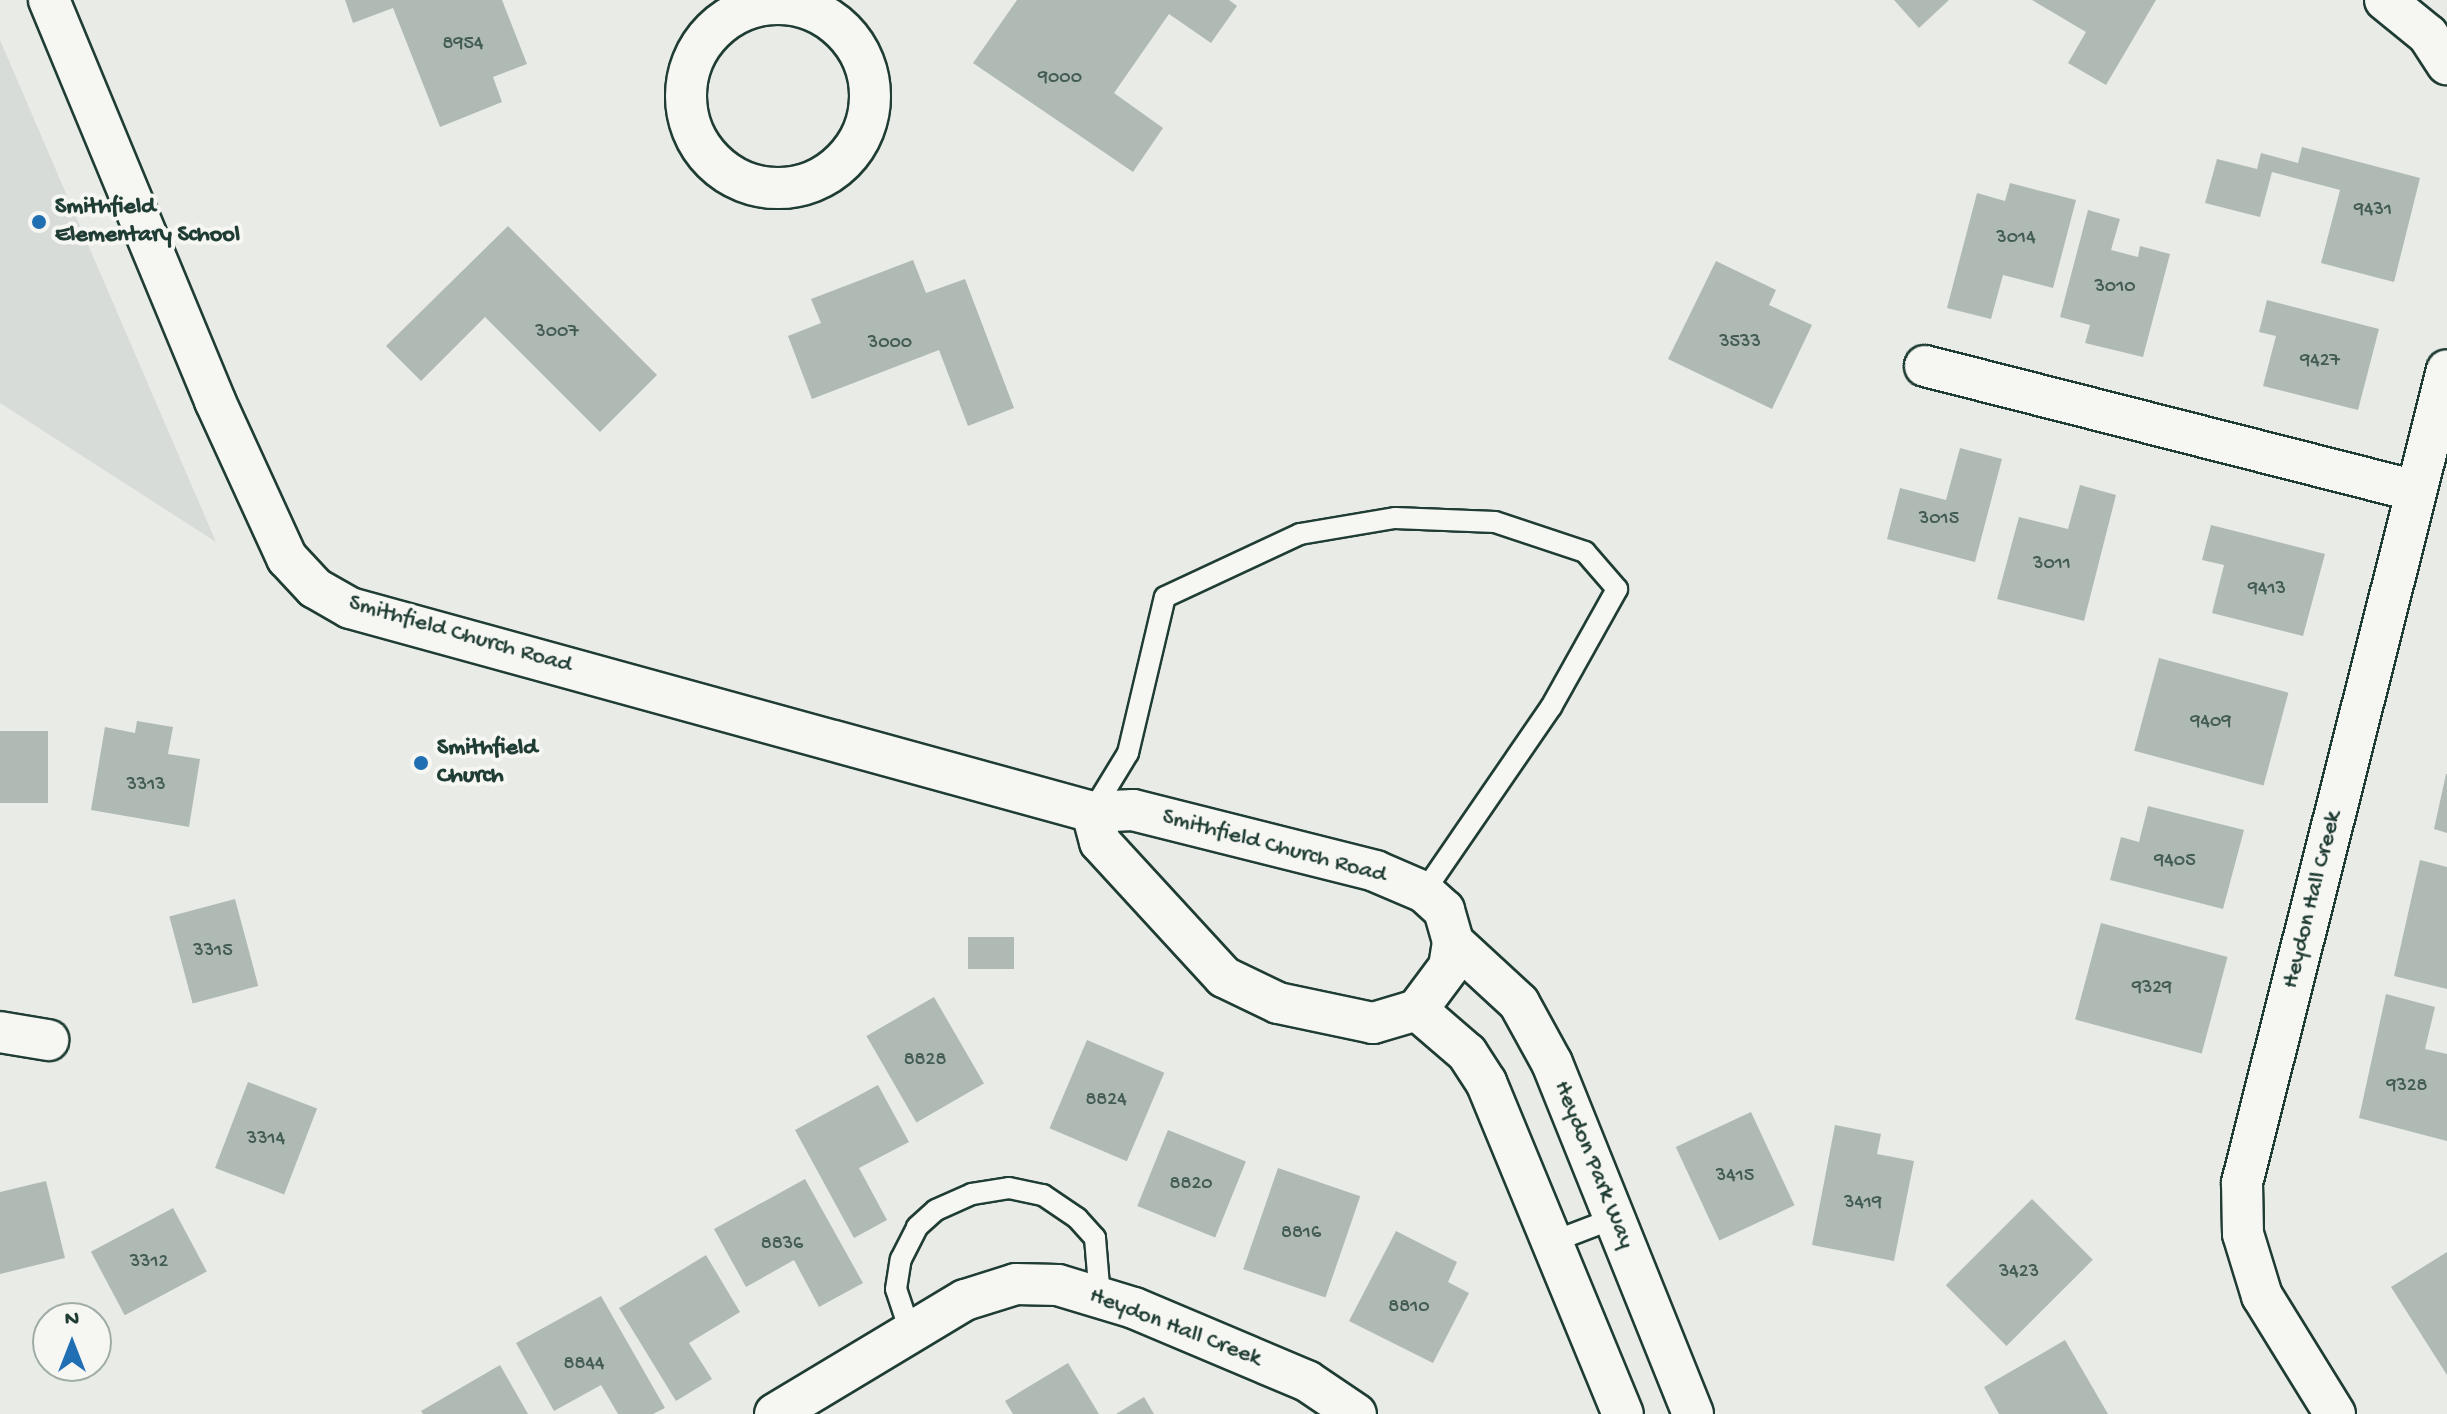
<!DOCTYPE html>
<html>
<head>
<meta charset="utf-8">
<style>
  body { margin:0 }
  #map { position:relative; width:2447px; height:1414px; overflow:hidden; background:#e9ebe7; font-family:"Gochi Hand",sans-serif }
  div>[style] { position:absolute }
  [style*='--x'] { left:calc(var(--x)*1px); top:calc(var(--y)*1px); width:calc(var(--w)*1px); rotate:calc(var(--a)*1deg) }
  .built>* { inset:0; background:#d8dcd8 }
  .building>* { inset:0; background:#b0bab5; transform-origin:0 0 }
  .roads { filter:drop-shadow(2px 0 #1f3d34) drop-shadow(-2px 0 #1f3d34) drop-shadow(0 2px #1f3d34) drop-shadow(0 -2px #1f3d34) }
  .service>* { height:20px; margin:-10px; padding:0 10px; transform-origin:10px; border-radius:10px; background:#f6f6f2 }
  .minor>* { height:40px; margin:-20px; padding:0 20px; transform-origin:20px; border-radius:20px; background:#f6f6f2 }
  .minor>.ring { margin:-20px; padding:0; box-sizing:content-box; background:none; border:40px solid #f6f6f2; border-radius:50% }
  .dots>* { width:22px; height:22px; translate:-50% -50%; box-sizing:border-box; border:4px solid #f6f6f2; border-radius:50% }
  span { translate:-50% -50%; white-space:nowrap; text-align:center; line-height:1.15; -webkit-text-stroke:8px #f6f6f2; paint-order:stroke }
  .number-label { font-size:20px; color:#435c54 }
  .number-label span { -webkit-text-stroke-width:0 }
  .poi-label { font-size:24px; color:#1f3d34; font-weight:700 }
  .left { translate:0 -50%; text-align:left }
  .street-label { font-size:24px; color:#1f3d34 }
  .north { position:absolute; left:32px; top:1302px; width:80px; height:80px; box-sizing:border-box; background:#f6f6f2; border:2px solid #a0aca6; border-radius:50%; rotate:0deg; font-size:22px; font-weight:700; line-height:32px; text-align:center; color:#1f3d34 }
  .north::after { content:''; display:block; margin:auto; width:28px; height:36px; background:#1f6fb2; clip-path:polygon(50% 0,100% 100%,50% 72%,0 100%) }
</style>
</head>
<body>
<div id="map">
  <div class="built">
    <div style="clip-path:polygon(0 40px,216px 542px,0 403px)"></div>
  </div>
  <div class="building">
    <div style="clip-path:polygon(345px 0,502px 0,527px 64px,493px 77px,502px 102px,440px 127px,393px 8px,353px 23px)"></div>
    <div style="clip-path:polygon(1017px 0,1229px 0,1237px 6px,1211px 43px,1169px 14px,1114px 93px,1163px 128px,1133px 172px,973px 63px)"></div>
    <div style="clip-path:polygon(1894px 0,1949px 0,1919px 28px)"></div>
    <div style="clip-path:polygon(2032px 0,2156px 0,2106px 85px,2068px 63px,2086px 32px)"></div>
    <div style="clip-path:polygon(2302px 147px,2420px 178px,2394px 282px,2321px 263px,2340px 190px,2272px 172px,2260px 217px,2205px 203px,2217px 159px,2257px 169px,2261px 153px,2298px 163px)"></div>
    <div style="clip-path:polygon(2010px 183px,2076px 200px,2053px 288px,2003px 275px,1991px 319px,1947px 308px,1977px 193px,2005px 201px)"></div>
    <div style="clip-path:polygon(2088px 210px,2120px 219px,2111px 250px,2138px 257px,2140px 246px,2170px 254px,2143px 357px,2085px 343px,2090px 325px,2060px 317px)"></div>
    <div style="clip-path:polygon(508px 226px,657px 375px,600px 432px,485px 317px,421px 381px,386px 346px)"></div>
    <div style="clip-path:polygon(913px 260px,926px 293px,965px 279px,1014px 408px,968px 426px,939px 350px,812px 399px,788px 336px,821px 323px,811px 299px)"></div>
    <div style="clip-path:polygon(1716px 261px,1776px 290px,1769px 305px,1812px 325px,1772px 409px,1668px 359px)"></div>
    <div style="clip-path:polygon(2267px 300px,2379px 329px,2358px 410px,2263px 386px,2276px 336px,2259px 332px)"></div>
    <div style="clip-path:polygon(1960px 448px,2002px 459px,1975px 562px,1887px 539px,1900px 488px,1946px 500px)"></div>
    <div style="clip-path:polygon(2080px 485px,2116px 495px,2084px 621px,1997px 599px,2019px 517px,2068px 529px)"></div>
    <div style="clip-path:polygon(2211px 525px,2325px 554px,2303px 636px,2212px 613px,2224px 565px,2202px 560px)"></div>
    <div style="left:2159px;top:658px;width:134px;height:96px;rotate:15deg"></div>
    <div style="clip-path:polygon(137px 721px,173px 727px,168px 754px,200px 759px,189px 827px,91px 810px,105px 727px,135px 733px)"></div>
    <div style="left:0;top:731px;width:48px;height:72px"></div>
    <div style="clip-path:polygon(2446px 774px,2447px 774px,2447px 833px,2434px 829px)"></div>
    <div style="clip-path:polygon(2148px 806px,2244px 830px,2223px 909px,2110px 880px,2121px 837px,2139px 842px)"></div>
    <div style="clip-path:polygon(2420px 860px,2447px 867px,2447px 989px,2394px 976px)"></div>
    <div style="left:235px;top:899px;width:90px;height:68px;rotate:75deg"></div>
    <div style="left:2101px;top:923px;width:131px;height:100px;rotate:15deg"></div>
    <div style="left:968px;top:937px;width:46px;height:32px"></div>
    <div style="clip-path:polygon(2386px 994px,2435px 1007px,2425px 1049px,2447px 1054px,2447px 1141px,2359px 1118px)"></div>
    <div style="left:934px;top:997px;width:100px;height:78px;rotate:60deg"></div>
    <div style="left:1087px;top:1040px;width:84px;height:96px;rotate:23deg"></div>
    <div style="left:248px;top:1082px;width:74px;height:92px;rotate:21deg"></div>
    <div style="clip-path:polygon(878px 1085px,909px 1142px,859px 1168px,887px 1220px,854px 1238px,795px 1130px)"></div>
    <div style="left:1751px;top:1112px;width:103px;height:83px;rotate:65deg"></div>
    <div style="clip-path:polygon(1835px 1125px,1881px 1134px,1877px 1154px,1914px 1161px,1894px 1261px,1812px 1245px)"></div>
    <div style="left:1168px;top:1130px;width:84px;height:82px;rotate:22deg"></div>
    <div style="left:1278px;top:1168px;width:87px;height:107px;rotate:19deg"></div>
    <div style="clip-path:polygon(805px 1179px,863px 1283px,819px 1307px,794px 1260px,746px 1287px,714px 1229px)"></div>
    <div style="clip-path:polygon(46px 1181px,65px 1258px,0 1274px,0 1192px)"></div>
    <div style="left:2032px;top:1199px;width:86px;height:122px;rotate:45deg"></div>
    <div style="left:173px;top:1208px;width:72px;height:93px;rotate:62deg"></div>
    <div style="clip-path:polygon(1396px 1231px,1457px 1262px,1448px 1282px,1469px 1293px,1433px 1363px,1349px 1321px)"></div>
    <div style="clip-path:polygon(2447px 1252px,2447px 1375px,2391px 1287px)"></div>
    <div style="clip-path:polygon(706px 1255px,740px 1312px,689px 1343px,712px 1379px,676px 1401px,619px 1308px)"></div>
    <div style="clip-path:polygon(601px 1296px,665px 1408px,653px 1414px,618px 1414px,601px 1385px,554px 1411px,516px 1343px)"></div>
    <div style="clip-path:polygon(2065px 1340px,2108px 1414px,1999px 1414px,1984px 1387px)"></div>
    <div style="clip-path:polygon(1068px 1363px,1099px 1414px,1013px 1414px,1005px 1401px)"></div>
    <div style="clip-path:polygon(500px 1365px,528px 1414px,423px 1414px,421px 1411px)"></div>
    <div style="clip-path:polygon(1144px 1397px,1154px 1414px,1116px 1414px)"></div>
  </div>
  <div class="roads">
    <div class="service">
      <div style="--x:1092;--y:812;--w:69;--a:-58.6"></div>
      <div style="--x:1128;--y:753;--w:160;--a:-76.7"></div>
      <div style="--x:1165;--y:597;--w:149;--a:-25"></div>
      <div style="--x:1300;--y:534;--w:96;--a:-9.6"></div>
      <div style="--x:1395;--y:518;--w:100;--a:2.3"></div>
      <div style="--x:1495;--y:522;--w:95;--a:18.4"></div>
      <div style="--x:1585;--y:552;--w:49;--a:49.1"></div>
      <div style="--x:1617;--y:589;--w:135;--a:119.2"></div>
      <div style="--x:1551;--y:707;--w:224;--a:124.5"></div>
      <div style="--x:1552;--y:1242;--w:67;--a:-20.9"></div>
      <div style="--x:910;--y:1331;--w:44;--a:-108.4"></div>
      <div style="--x:896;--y:1289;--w:30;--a:-81"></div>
      <div style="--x:901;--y:1259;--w:36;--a:-63"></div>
      <div style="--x:917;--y:1227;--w:25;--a:-42"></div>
      <div style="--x:936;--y:1210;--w:39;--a:-24"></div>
      <div style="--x:972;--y:1194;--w:37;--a:-9"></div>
      <div style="--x:1009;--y:1188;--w:35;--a:12"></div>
      <div style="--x:1043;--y:1195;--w:41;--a:34.1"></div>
      <div style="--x:1077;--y:1218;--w:27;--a:48"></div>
      <div style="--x:1095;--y:1238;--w:60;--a:85.2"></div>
    </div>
    <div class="minor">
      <div style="--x:49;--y:0;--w:434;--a:67.5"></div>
      <div style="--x:215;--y:401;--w:173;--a:65.4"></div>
      <div style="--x:287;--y:558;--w:41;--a:47"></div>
      <div style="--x:315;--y:588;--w:40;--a:29.7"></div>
      <div style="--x:350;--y:608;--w:770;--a:15.37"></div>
      <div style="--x:1092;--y:812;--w:41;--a:-2.8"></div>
      <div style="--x:1133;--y:810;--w:250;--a:14.1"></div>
      <div style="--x:1375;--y:871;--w:53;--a:23.2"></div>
      <div style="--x:1424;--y:892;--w:27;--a:42"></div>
      <div style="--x:1444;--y:910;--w:33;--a:74"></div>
      <div style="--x:1453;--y:942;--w:25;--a:99"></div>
      <div style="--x:1449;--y:967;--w:54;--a:126.7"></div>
      <div style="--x:1417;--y:1010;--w:46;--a:163.5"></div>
      <div style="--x:1373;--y:1023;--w:97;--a:-168.1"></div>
      <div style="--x:1278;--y:1003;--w:60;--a:-154.3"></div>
      <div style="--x:1224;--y:977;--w:183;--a:-132.6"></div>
      <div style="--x:1100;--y:842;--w:31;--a:-105"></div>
      <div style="--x:2385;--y:0;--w:55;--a:39.1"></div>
      <div style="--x:2428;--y:35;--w:35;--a:57"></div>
      <div class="ring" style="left:686px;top:4px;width:144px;height:144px"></div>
      <div style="--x:1925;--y:366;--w:507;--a:14.28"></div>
      <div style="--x:1453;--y:942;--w:90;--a:42.7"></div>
      <div style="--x:1519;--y:1003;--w:68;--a:61.2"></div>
      <div style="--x:1552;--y:1063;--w:378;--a:68.1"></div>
      <div style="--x:1417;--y:1010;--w:66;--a:40.7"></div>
      <div style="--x:1467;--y:1053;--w:35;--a:57"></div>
      <div style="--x:1486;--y:1082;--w:359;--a:67.6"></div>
      <div style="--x:0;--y:1032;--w:49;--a:9.5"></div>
      <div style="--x:775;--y:1414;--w:222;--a:-31"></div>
      <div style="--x:965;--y:1300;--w:53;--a:-17.4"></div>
      <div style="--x:1016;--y:1284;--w:42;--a:1.4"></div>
      <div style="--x:1058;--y:1285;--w:79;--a:16.8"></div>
      <div style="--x:1134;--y:1308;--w:188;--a:22.9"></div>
      <div style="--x:1307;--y:1381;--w:59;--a:34"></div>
      <div style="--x:2335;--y:1414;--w:139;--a:-121.7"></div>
      <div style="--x:2262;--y:1296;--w:65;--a:-107"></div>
      <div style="--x:2243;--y:1234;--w:51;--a:-91.1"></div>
      <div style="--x:2242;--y:1183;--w:838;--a:-75.85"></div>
    </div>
  </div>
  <div class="dots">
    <div style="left:39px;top:222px;background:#1f6fb2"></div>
    <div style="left:421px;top:763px;background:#1f6fb2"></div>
  </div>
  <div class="number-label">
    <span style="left:463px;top:44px">8954</span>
    <span style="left:1060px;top:78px">9000</span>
    <span style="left:2373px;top:210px">9431</span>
    <span style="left:2016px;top:238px">3014</span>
    <span style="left:2115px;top:287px">3010</span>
    <span style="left:557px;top:332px">3007</span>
    <span style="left:1740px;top:342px">3533</span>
    <span style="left:890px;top:343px">3000</span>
    <span style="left:2320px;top:361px">9427</span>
    <span style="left:1939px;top:519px">3015</span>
    <span style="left:2052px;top:564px">3011</span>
    <span style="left:2267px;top:589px">9413</span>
    <span style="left:2211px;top:722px">9409</span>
    <span style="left:146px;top:785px">3313</span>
    <span style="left:2175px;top:861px">9405</span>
    <span style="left:213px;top:951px">3315</span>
    <span style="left:2152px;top:988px">9329</span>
    <span style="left:925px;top:1060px">8828</span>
    <span style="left:2407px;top:1086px">9328</span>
    <span style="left:1106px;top:1100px">8824</span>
    <span style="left:266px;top:1139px">3314</span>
    <span style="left:1735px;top:1176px">3415</span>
    <span style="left:1191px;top:1184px">8820</span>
    <span style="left:1863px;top:1203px">3419</span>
    <span style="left:1301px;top:1233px">8816</span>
    <span style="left:782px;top:1244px">8836</span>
    <span style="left:149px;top:1262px">3312</span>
    <span style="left:2019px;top:1272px">3423</span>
    <span style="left:1409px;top:1307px">8810</span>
    <span style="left:584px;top:1364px">8844</span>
  </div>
  <div class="poi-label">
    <span class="left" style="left:55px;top:222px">Smithfield<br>Elementary School</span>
    <span class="left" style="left:437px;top:763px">Smithfield<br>Church</span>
  </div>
  <div class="street-label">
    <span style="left:460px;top:635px;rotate:16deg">Smithfield Church Road</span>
    <span style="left:1274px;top:847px;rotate:15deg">Smithfield Church Road</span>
    <span style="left:2313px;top:900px;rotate:-76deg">Heydon Hall Creek</span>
    <span style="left:1593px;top:1165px;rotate:68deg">Heydon Park Way</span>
    <span style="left:1175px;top:1328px;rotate:21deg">Heydon Hall Creek</span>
  </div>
  <div class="north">N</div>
</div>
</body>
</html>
